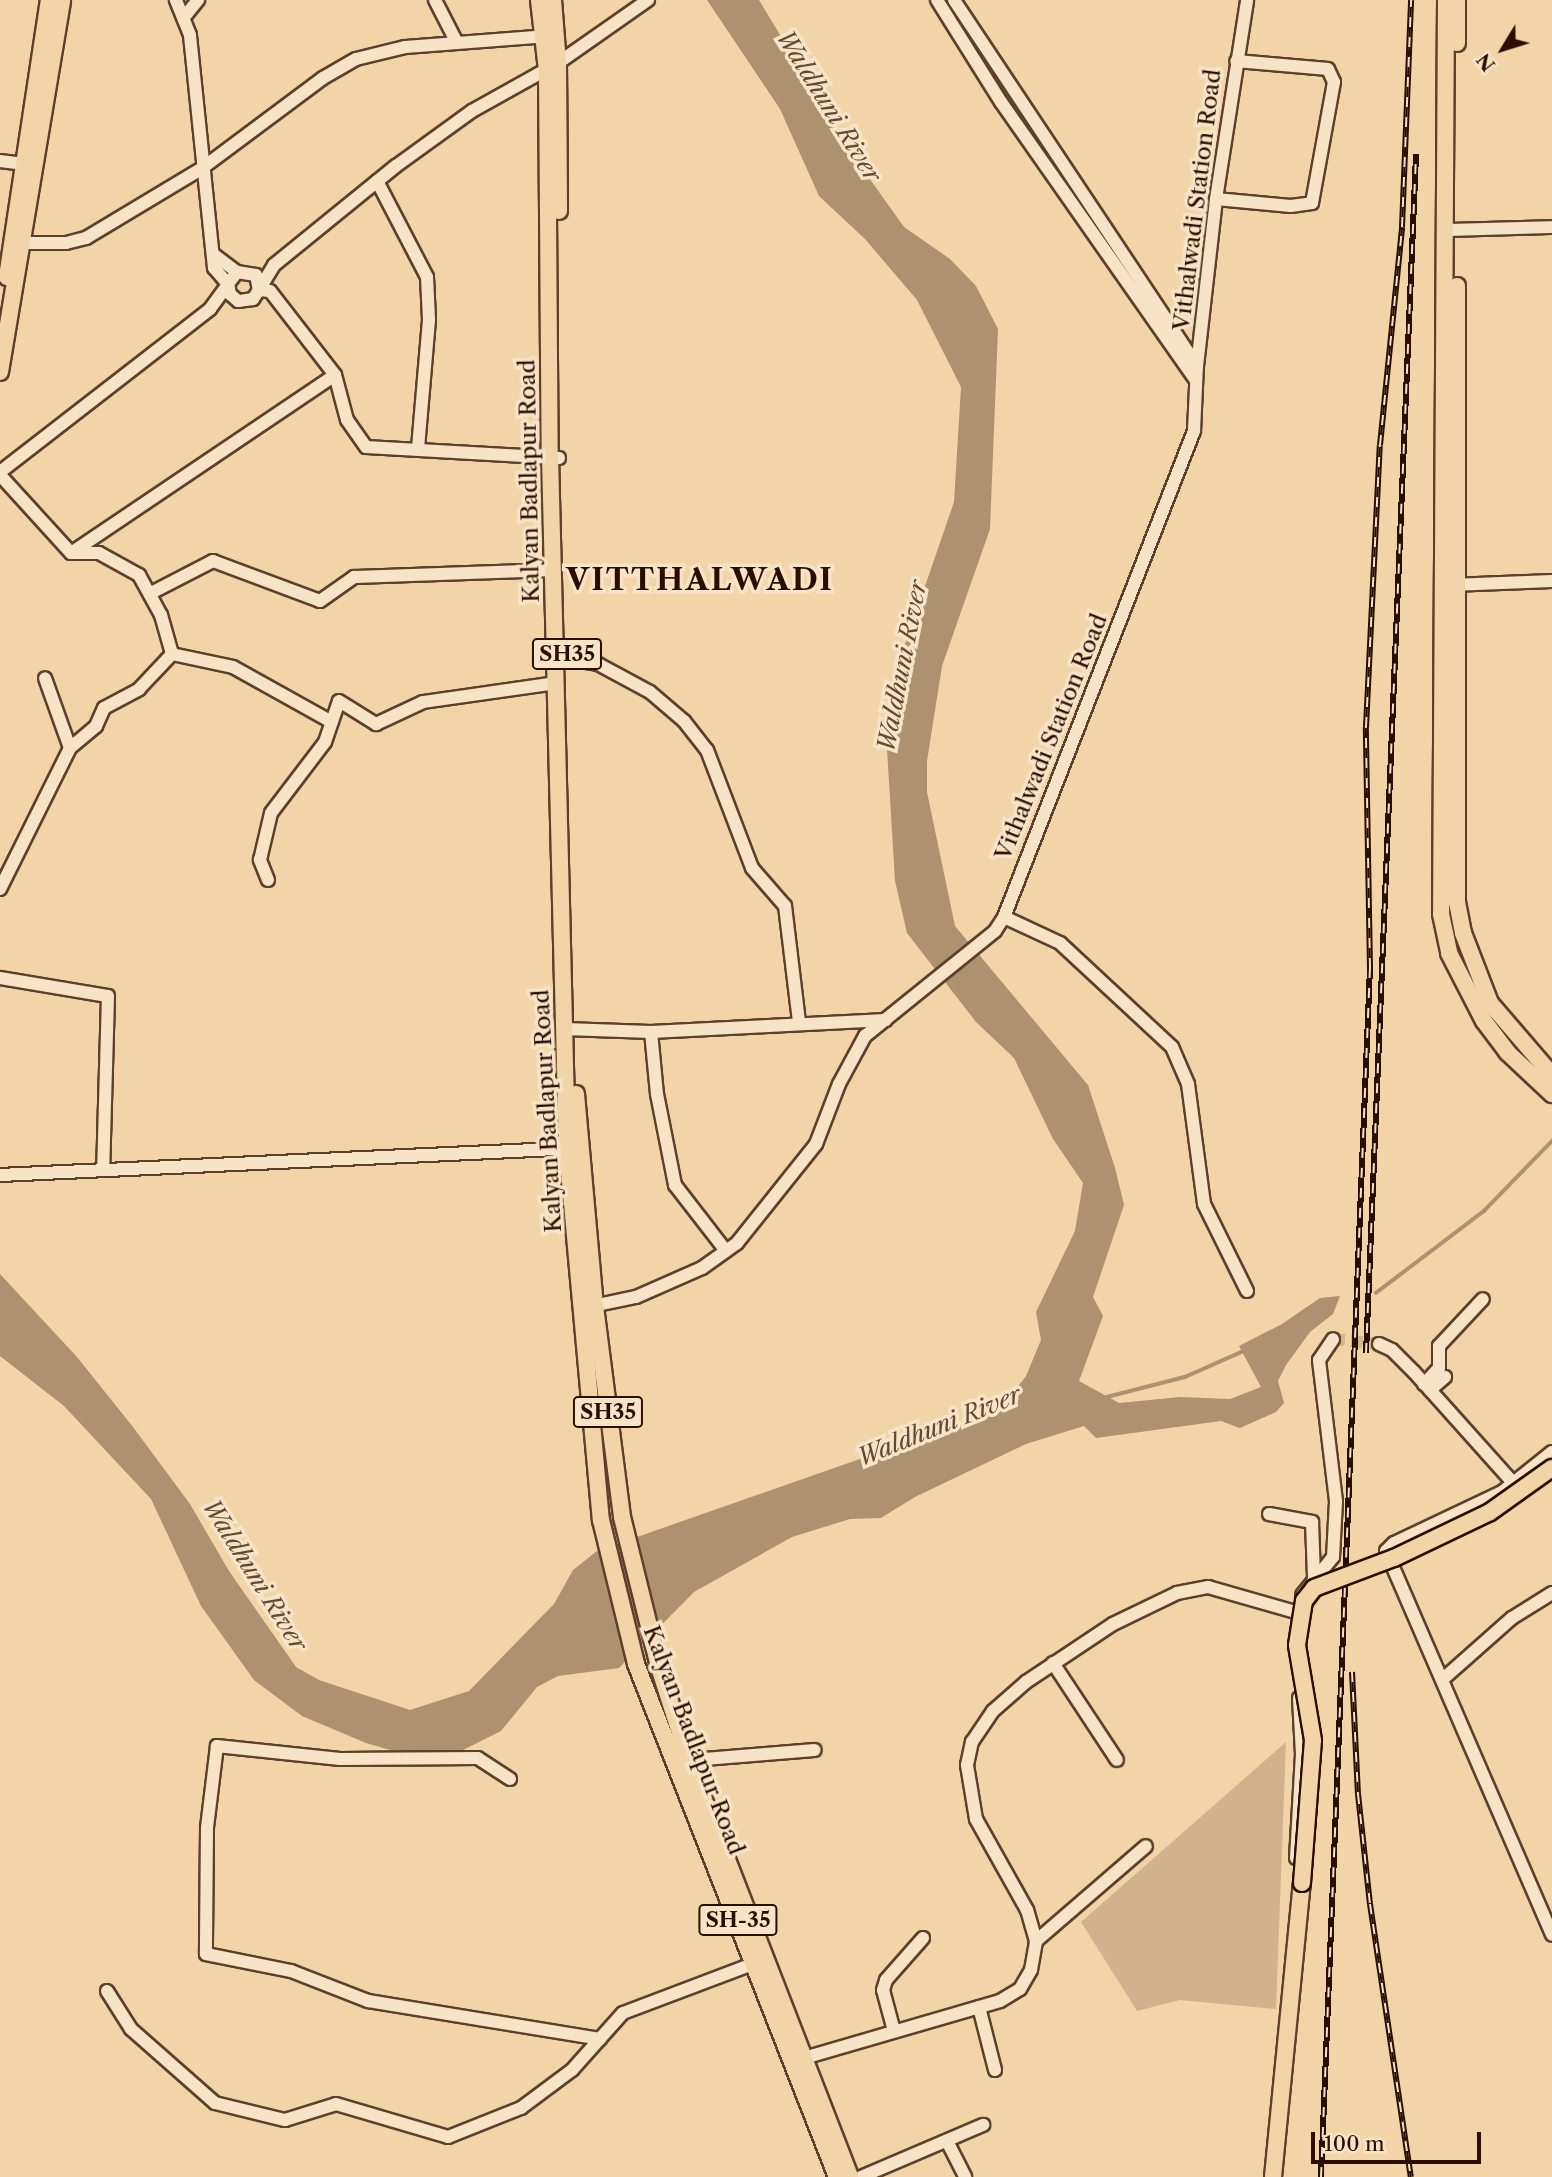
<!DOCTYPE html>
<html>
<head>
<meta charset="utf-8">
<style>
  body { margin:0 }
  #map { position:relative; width:1552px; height:2177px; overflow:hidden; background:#f2d4a8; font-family:"Libre Caslon Text",serif }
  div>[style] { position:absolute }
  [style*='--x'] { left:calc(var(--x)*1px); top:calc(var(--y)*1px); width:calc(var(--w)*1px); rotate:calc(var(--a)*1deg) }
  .green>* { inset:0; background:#d0b28c }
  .water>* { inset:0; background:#ae916f }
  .stream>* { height:3.5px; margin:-1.75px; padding:0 1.75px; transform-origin:1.75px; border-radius:1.75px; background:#ae916f }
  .minor-tunnel>* { height:12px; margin-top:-6px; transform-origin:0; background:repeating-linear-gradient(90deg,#d4b68f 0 12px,transparent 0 18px) }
  .roads { filter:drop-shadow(2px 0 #5d402b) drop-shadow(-2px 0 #5d402b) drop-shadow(0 2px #5d402b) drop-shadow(0 -2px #5d402b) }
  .minor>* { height:12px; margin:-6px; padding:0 6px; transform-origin:6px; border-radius:6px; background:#f7e3c6 }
  .major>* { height:16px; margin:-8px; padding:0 8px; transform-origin:8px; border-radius:8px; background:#f2d4a8 }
  .rail>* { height:6px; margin-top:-3px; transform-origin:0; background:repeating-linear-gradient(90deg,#f7e3c6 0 10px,#2b0e01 0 20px); box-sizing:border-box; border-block:2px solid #2b0e01 }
  .bridges { filter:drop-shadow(2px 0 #2b0e01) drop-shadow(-2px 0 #2b0e01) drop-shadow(0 2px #2b0e01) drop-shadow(0 -2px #2b0e01) }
  .major-bridge>* { height:16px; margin:-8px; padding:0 8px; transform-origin:8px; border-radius:8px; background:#f2d4a8 }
  span { translate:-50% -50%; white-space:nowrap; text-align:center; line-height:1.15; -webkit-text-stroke:7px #f7e3c6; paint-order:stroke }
  .shield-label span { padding:2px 5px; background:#f7e3c6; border:2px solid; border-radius:5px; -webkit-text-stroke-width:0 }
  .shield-label { font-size:21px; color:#2b0e01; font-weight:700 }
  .street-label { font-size:23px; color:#2b0e01 }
  .water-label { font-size:24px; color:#664932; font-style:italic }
  .district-label { font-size:30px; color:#2b0e01; font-weight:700; letter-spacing:2px }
  .north { position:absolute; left:1468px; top:14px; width:70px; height:70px; -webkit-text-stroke:5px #f7e3c6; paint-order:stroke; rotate:232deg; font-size:19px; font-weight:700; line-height:28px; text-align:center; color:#2b0e01 }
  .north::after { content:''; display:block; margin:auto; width:24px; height:32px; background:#2b0e01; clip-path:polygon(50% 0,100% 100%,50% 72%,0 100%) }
  .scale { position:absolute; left:1311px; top:2132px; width:170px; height:32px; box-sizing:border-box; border:4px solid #2b0e01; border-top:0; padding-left:9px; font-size:21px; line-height:24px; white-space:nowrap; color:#2b0e01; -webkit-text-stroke:5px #f7e3c6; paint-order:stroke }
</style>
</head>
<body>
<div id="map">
  <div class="green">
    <div style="clip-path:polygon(1286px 1742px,1276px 2009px,1180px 2000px,1137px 2011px,1081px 1922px)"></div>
  </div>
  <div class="water">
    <div style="clip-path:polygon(707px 0,759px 0,852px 154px,904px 227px,950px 259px,976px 286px,998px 329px,990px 529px,942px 666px,927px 761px,927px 792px,955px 926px,1088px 1085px,1115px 1168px,1124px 1205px,1093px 1297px,1103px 1316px,1079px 1381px,1119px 1403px,1180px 1397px,1230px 1399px,1261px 1387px,1239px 1346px,1282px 1324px,1320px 1298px,1340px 1296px,1333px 1314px,1310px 1332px,1286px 1365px,1278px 1381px,1284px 1403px,1276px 1412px,1240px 1428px,1221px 1421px,1096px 1438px,1084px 1426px,1026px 1444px,915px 1497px,881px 1518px,850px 1519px,792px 1537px,694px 1592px,619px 1668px,558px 1676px,537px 1687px,501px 1731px,463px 1750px,421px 1759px,366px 1743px,302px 1716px,254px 1680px,201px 1606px,151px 1499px,64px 1406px,0 1356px,0 1274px,77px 1357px,133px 1427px,190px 1504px,229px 1571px,296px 1667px,319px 1680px,410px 1710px,469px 1691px,554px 1604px,573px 1570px,597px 1551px,980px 1417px,1008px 1400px,1026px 1376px,1041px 1340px,1036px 1312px,1075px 1231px,1083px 1183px,1053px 1139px,1014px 1058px,976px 1022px,907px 933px,895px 881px,885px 716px,892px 682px,954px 502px,961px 387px,917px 300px,865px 239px,819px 196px,780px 109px)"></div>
  </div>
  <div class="stream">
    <div style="--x:1376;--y:1293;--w:136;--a:-37.2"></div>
    <div style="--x:1484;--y:1211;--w:98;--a:-45.8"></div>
    <div style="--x:1103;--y:1398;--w:85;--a:-14.4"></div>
    <div style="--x:1185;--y:1377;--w:64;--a:-23.8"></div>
  </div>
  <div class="minor-tunnel">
    <div style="--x:1333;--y:1339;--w:46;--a:6.2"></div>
  </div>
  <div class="roads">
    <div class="minor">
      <div style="--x:435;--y:0;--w:48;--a:62.9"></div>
      <div style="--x:937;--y:0;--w:120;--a:57.9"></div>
      <div style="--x:1001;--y:102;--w:340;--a:55"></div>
      <div style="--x:954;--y:0;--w:439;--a:56.4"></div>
      <div style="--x:185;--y:16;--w:21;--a:-51"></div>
      <div style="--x:0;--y:161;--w:31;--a:7"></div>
      <div style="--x:377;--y:181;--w:108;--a:62.5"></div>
      <div style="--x:427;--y:277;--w:43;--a:87.3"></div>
      <div style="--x:429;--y:320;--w:129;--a:94.9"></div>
      <div style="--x:1216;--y:199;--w:75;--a:5.3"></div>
      <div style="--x:1291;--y:206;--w:21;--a:-8"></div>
      <div style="--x:1312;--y:203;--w:123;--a:-79.7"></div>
      <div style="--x:1334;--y:82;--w:14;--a:-115"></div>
      <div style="--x:1328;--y:69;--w:92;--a:-175"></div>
      <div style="--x:1446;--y:230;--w:106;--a:-1.6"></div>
      <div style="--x:15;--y:243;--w:51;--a:0"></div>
      <div style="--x:66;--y:243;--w:21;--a:-14"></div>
      <div style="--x:86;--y:238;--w:134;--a:-31"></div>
      <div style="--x:201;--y:169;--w:152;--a:-36.7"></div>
      <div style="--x:323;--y:78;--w:38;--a:-30"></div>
      <div style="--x:356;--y:59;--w:50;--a:-13.8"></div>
      <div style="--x:405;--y:47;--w:144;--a:-4.4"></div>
      <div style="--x:213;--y:254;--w:30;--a:37"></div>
      <div style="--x:237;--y:272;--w:19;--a:9"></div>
      <div style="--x:256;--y:275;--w:15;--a:79"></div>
      <div style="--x:259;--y:290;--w:11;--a:124"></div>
      <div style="--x:253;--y:299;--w:15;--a:172"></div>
      <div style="--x:238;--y:301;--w:11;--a:-139"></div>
      <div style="--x:230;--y:294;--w:10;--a:-101"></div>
      <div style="--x:228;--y:284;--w:15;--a:-53"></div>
      <div style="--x:559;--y:458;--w:193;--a:-176.7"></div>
      <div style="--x:366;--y:447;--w:33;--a:-125"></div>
      <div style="--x:347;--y:420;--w:47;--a:-104.9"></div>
      <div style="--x:335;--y:375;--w:106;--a:-127.7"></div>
      <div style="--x:270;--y:291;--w:11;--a:-175"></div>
      <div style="--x:259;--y:290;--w:29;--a:-59"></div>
      <div style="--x:274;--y:265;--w:157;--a:-39.1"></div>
      <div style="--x:396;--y:166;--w:94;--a:-35.9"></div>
      <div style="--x:472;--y:111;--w:98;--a:-29.2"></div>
      <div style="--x:558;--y:63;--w:110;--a:-35"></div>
      <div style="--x:0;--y:472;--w:266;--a:-37.8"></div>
      <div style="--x:210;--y:309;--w:31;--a:-54"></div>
      <div style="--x:228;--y:284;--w:21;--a:-131"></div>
      <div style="--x:214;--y:268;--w:234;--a:-95.9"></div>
      <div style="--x:190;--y:35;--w:38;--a:-112"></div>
      <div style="--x:0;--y:475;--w:105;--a:47.7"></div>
      <div style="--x:71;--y:553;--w:318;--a:-34"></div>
      <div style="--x:71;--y:553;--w:28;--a:0"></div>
      <div style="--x:99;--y:553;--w:46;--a:28.8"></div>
      <div style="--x:139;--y:575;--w:46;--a:61.2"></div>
      <div style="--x:161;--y:615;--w:41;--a:74.2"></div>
      <div style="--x:172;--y:654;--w:62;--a:12"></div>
      <div style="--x:233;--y:667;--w:113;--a:29.1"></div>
      <div style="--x:1451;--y:585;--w:101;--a:-2.3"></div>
      <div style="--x:151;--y:593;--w:70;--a:-27.3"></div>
      <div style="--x:213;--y:561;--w:114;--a:20.5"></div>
      <div style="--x:320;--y:601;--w:42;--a:-35.2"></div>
      <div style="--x:354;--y:577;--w:200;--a:-2"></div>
      <div style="--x:556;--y:657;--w:43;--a:9.5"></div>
      <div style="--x:598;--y:664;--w:59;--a:28.3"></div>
      <div style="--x:650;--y:692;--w:45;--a:40.5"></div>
      <div style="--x:684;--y:721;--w:37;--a:52"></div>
      <div style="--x:707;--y:750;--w:126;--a:69.1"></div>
      <div style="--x:752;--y:868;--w:50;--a:49"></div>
      <div style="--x:785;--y:906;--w:117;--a:83.1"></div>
      <div style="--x:70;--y:748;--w:34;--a:-40"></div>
      <div style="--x:96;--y:726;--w:20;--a:-66"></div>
      <div style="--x:104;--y:708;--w:40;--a:-28"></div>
      <div style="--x:139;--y:689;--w:48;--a:-46.7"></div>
      <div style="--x:268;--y:880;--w:22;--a:-112"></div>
      <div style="--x:260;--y:860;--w:48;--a:-76.8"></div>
      <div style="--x:271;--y:813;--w:89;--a:-52.7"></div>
      <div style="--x:325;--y:742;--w:43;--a:-71.1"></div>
      <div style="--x:339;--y:701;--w:44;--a:31.9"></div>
      <div style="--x:376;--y:724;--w:52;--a:-25.1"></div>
      <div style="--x:423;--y:702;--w:134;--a:-8.1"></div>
      <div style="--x:0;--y:889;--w:157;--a:-63.6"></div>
      <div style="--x:70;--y:748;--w:74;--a:-109.7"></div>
      <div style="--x:1004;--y:917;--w:62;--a:24.9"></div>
      <div style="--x:1060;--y:943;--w:153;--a:42.9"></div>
      <div style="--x:1172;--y:1047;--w:40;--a:66.6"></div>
      <div style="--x:1188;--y:1084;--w:121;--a:82.4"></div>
      <div style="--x:1204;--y:1204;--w:97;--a:63.7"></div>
      <div style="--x:0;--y:978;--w:109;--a:9.5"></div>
      <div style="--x:108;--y:996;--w:174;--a:91.6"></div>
      <div style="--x:565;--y:1029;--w:86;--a:2"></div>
      <div style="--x:651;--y:1032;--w:235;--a:-2.9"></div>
      <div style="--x:651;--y:1032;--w:62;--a:84.5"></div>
      <div style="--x:657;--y:1094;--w:93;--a:78.8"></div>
      <div style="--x:675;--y:1185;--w:83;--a:52.3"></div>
      <div style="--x:0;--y:1175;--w:577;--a:-2.68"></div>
      <div style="--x:588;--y:1307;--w:49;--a:-11.8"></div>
      <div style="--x:636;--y:1297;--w:72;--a:-23.7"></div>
      <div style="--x:702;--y:1268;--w:43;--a:-35.5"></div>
      <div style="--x:737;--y:1243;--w:127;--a:-51.4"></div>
      <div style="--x:816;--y:1144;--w:64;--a:-69"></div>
      <div style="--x:839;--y:1084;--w:55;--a:-61.6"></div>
      <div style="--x:865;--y:1036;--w:167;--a:-38.9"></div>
      <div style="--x:995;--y:931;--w:17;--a:-57"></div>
      <div style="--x:1004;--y:917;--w:522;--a:-68.65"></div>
      <div style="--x:1194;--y:431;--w:65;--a:-87.4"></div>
      <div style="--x:1197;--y:366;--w:168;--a:-83.5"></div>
      <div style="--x:1216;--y:199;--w:201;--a:-81.1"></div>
      <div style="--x:1379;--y:1344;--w:14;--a:25"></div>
      <div style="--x:1392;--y:1350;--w:31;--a:45"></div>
      <div style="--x:1414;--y:1372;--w:150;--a:48.2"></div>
      <div style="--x:1424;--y:1384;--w:22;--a:-47"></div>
      <div style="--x:1439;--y:1368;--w:22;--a:-90"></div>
      <div style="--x:1439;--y:1346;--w:64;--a:-46.9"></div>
      <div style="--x:1430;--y:1390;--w:20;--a:-41"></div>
      <div style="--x:1552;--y:1452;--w:64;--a:141.3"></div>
      <div style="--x:1502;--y:1492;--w:119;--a:154.7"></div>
      <div style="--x:1394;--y:1543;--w:11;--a:135"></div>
      <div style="--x:1386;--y:1551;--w:418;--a:66.6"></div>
      <div style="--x:1269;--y:1514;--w:44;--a:10.5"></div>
      <div style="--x:1312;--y:1522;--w:55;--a:87.9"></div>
      <div style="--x:1302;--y:1595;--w:49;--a:-50.8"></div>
      <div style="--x:1333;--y:1557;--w:56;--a:-86.9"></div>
      <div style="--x:1336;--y:1501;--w:142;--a:-96.9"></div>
      <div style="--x:1319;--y:1360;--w:25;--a:-56"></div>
      <div style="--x:1053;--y:1663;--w:116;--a:56.6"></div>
      <div style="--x:1443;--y:1679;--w:92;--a:-41.5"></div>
      <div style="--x:1512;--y:1618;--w:47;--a:-32"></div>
      <div style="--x:680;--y:1761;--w:135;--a:-4.7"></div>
      <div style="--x:510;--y:1779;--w:38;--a:-147"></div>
      <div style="--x:478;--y:1758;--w:138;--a:179.6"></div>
      <div style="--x:340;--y:1759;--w:124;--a:-174"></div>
      <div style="--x:217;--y:1746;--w:83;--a:97"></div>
      <div style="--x:207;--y:1828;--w:126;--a:90.5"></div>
      <div style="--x:206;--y:1954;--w:87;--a:11.3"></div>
      <div style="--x:291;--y:1971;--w:83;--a:21.3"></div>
      <div style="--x:368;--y:2001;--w:235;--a:9.3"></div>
      <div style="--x:1296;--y:1858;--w:103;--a:-86.7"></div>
      <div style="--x:1302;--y:1755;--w:57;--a:-93"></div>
      <div style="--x:1036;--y:1941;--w:145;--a:-40.8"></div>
      <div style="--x:107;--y:1991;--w:45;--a:57.7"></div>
      <div style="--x:131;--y:2029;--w:112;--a:41.4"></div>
      <div style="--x:215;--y:2103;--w:72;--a:13.7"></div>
      <div style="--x:285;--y:2120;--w:53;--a:-17.4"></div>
      <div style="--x:336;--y:2104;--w:117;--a:16.4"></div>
      <div style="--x:448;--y:2137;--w:79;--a:-21.7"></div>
      <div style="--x:521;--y:2108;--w:64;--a:-36.7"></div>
      <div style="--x:572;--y:2070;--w:76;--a:-48.2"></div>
      <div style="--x:623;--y:2013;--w:141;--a:-20.7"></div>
      <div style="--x:979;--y:2007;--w:65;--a:75.7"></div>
      <div style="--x:894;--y:2031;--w:42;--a:-105"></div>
      <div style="--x:883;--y:1990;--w:10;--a:-73"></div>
      <div style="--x:886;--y:1980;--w:56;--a:-48.6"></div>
      <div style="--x:797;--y:2060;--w:211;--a:-16.2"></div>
      <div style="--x:1000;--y:2001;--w:23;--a:-31"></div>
      <div style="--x:1020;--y:1989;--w:22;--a:-60"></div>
      <div style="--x:1031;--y:1970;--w:29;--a:-80"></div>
      <div style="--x:1036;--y:1941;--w:32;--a:-106"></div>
      <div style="--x:1027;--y:1910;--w:104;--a:-119.3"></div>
      <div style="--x:976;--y:1819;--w:55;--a:-99.5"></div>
      <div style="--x:967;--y:1765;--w:24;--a:-78"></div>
      <div style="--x:972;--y:1742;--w:37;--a:-56"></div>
      <div style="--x:993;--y:1711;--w:44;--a:-41.3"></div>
      <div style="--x:1026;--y:1682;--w:105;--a:-33.7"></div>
      <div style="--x:1113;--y:1624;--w:71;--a:-25.8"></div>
      <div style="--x:1177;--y:1593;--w:32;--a:-11"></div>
      <div style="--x:1208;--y:1587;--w:91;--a:15.9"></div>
      <div style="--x:948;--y:2143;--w:38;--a:63"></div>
      <div style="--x:861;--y:2177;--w:133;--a:-23.1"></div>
    </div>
    <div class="major">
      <div style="--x:539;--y:0;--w:70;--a:83.5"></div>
      <div style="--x:547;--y:70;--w:386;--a:89.6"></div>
      <div style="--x:550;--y:456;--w:692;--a:88.59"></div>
      <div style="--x:567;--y:1148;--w:374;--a:84.8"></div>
      <div style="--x:601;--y:1520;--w:148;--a:76.3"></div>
      <div style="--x:636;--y:1664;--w:551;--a:68.6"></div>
      <div style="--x:553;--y:0;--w:63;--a:85.5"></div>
      <div style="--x:558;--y:63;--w:148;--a:89.6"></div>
      <div style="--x:1446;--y:0;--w:914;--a:90.31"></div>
      <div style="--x:1441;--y:914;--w:40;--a:78"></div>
      <div style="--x:1449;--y:953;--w:76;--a:62.8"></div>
      <div style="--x:1484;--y:1021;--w:39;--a:53"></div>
      <div style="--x:1507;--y:1052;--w:62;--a:43"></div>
      <div style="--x:1457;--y:43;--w:43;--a:-90"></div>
      <div style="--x:7;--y:277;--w:280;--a:-81.4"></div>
      <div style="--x:1457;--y:286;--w:616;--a:90"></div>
      <div style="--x:1457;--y:902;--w:32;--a:79"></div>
      <div style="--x:1463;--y:933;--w:75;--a:68.9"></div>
      <div style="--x:1490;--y:1003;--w:95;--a:49.3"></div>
      <div style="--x:0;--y:372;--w:377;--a:-80.5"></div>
      <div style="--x:576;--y:1094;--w:213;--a:84.9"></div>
      <div style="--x:595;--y:1306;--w:213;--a:82.7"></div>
      <div style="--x:622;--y:1517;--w:154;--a:76.1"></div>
      <div style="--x:659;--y:1667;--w:102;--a:72.3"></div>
      <div style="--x:690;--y:1764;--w:443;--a:68.8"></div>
      <div style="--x:1273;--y:2177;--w:295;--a:-84.4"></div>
    </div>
  </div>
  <div class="rail">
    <div style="--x:1366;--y:1353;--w:1200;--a:-87.61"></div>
    <div style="--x:1352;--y:1672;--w:122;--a:87.2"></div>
    <div style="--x:1358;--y:1794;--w:111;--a:83.8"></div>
    <div style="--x:1370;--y:1904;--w:276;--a:81.5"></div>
    <div style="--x:1321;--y:2177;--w:1210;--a:-87.68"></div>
    <div style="--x:1370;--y:968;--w:241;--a:-91"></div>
    <div style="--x:1366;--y:727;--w:282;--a:-87.2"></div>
    <div style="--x:1380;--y:445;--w:219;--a:-84.2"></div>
    <div style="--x:1402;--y:227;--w:227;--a:-87.7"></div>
  </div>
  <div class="bridges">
    <div class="major-bridge">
      <div style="--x:1302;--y:1883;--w:143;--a:-85.6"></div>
      <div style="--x:1313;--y:1740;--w:96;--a:-99.6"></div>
      <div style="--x:1297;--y:1645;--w:45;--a:-81"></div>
      <div style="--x:1304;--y:1601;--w:16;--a:-52"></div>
      <div style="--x:1314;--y:1588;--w:85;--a:-20.6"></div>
      <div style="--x:1394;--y:1558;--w:106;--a:-25.6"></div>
      <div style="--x:1490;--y:1512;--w:76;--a:-35.4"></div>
    </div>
  </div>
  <div class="shield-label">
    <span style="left:567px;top:654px">SH35</span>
    <span style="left:608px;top:1412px">SH35</span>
    <span style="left:738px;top:1920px">SH-35</span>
  </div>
  <div class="street-label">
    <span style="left:1197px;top:200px;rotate:-83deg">Vithalwadi Station Road</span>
    <span style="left:529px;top:481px;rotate:-91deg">Kalyan Badlapur Road</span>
    <span style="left:1051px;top:737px;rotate:-68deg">Vithalwadi Station Road</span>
    <span style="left:547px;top:1111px;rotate:-93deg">Kalyan Badlapur Road</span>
    <span style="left:694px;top:1740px;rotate:69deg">Kalyan Badlapur Road</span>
  </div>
  <div class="water-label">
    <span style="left:829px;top:106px;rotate:58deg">Waldhuni River</span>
    <span style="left:902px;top:666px;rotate:-79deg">Waldhuni River</span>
    <span style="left:939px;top:1426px;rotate:-22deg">Waldhuni River</span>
    <span style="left:255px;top:1575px;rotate:58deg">Waldhuni River</span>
  </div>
  <div class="district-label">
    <span style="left:700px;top:580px">VITTHALWADI</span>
  </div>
  <div class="north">N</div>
  <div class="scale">100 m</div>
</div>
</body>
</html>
